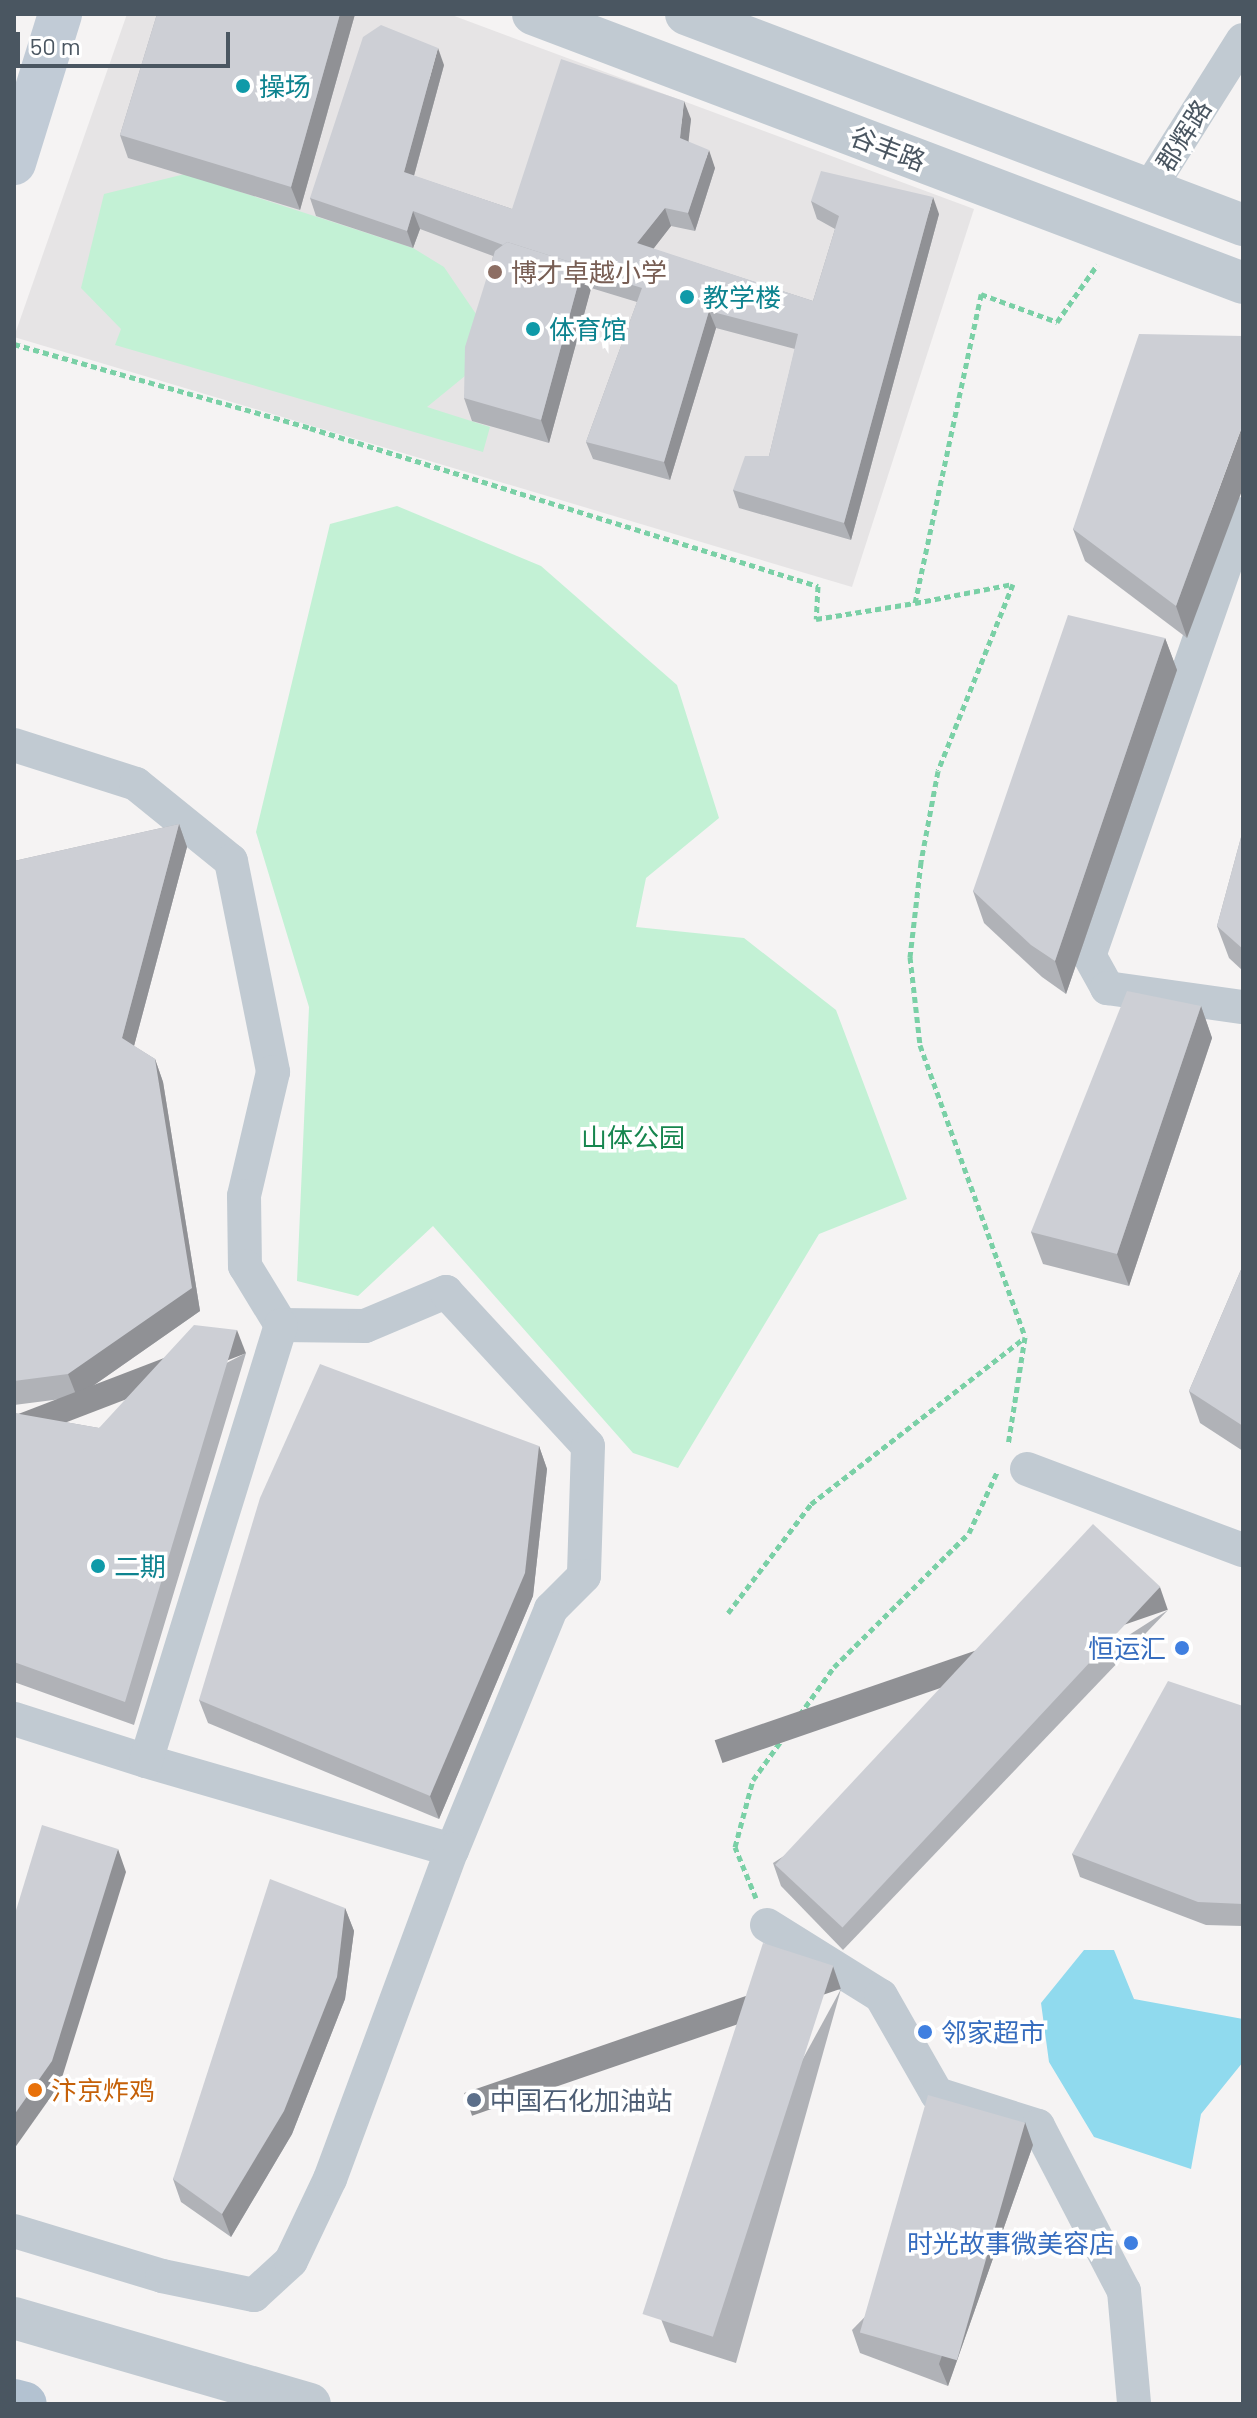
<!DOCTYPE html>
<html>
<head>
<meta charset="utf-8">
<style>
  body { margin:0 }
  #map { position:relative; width:1257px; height:2418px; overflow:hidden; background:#f5f3f3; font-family:Barlow,"Noto Sans SC",sans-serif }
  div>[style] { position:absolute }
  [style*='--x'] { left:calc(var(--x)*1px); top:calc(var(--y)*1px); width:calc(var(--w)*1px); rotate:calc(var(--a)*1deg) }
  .education>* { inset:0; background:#e6e4e5 }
  .green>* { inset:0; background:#c3f1d5 }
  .water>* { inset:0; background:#90daee }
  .path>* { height:5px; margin-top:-2.5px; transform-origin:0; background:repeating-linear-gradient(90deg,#7ad0a6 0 6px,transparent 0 10px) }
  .minor>* { height:34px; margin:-17px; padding:0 17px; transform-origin:17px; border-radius:17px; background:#c1cad2 }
  .tertiary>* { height:42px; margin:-21px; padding:0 21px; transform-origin:21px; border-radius:21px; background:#c1cad2 }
  .secondary>* { height:44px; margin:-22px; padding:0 22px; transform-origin:22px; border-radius:22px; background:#c1cbd6 }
  .primary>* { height:44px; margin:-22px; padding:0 22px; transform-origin:22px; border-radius:22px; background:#b3c2d1 }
  .wall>* { inset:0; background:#b0b2b7 }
  .shaded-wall>* { inset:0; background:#909195; transform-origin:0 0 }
  .building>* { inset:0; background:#cdcfd5; transform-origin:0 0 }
  .dots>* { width:22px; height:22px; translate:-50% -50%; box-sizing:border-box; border:4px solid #fff; border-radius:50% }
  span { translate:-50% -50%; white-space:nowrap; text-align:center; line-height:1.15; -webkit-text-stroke:7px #fff; paint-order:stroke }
  .culture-label { font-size:26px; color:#0d838f }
  .left { translate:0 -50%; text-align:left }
  .street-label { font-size:26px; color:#4a5661 }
  .education-label { font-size:26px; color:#785e54 }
  .park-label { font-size:26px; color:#17864f }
  .shop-label { font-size:26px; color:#366cbe }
  .right { translate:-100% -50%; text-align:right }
  .food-label { font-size:26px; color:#c56008 }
  .service-label { font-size:26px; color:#4e5e75 }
  .frame { position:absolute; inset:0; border:16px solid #4a5661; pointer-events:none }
  .scale { position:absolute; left:16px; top:32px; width:214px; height:36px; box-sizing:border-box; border:4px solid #4a5661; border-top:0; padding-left:10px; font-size:24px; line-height:28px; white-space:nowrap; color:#4a5661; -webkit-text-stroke:6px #fff; paint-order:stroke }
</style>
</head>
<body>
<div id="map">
  <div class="education">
    <div style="clip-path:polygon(127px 14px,449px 14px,974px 209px,852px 587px,14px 337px)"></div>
  </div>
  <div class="green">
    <div style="clip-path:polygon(185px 174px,413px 248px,444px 267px,476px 314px,465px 376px,427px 407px,490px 427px,483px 452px,115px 345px,121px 329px,81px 288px,104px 194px)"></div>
    <div style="clip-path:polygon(397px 506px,541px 566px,677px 685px,719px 818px,646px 878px,636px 927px,744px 938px,836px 1010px,907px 1199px,819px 1234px,678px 1468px,633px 1453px,433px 1226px,358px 1296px,297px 1281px,309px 1007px,256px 832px,330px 524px)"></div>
  </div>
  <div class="water">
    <div style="clip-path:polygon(1084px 1950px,1114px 1950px,1134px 1999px,1243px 2019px,1243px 2062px,1201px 2114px,1191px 2169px,1094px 2137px,1049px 2062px,1041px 2003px)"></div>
  </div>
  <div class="path">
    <div style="--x:14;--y:344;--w:308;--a:15.8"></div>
    <div style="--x:310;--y:428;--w:532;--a:17.28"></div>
    <div style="--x:818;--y:586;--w:33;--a:93"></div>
    <div style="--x:816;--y:619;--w:100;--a:-9.2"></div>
    <div style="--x:915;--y:603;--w:316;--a:-77.9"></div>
    <div style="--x:981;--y:294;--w:81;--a:20.2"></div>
    <div style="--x:1057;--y:322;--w:70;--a:-54.9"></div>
    <div style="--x:915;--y:603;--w:100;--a:-11"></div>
    <div style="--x:1013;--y:584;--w:201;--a:111.9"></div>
    <div style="--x:938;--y:771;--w:93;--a:100.6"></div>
    <div style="--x:921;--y:862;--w:96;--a:96.6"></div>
    <div style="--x:910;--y:957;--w:89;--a:83.5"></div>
    <div style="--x:920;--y:1045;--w:310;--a:70.2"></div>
    <div style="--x:1025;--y:1337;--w:109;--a:98.9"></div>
    <div style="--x:728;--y:1613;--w:137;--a:-52.7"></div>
    <div style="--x:811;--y:1504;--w:270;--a:-37.9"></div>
    <div style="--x:756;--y:1898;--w:55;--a:-112.4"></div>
    <div style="--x:735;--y:1847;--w:69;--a:-75"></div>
    <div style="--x:753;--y:1780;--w:139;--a:-54.4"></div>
    <div style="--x:834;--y:1667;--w:190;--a:-44.8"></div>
    <div style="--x:969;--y:1533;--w:67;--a:-65.3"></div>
  </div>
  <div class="minor">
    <div style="--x:1149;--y:189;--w:176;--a:-57.8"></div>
    <div style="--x:1243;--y:514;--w:467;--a:109.2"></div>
    <div style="--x:1089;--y:955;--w:38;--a:61"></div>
    <div style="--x:1107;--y:988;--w:137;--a:8"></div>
    <div style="--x:14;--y:745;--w:128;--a:17.7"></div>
    <div style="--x:136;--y:784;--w:122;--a:39"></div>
    <div style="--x:231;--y:861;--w:215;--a:78.7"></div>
    <div style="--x:273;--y:1072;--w:127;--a:103.2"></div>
    <div style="--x:244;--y:1196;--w:70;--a:89.2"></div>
    <div style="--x:245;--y:1266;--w:69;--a:58.6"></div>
    <div style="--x:281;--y:1325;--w:84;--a:0.7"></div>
    <div style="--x:365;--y:1326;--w:88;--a:-22.8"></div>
    <div style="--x:446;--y:1292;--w:209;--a:47.3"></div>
    <div style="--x:588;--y:1446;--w:130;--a:91.8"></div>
    <div style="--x:584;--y:1576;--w:47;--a:135"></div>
    <div style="--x:551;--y:1609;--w:261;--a:112.3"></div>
    <div style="--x:452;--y:1850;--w:319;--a:-163.8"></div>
    <div style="--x:146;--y:1761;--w:139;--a:-162.3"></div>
    <div style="--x:1027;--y:1469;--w:231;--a:20.6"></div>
    <div style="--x:146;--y:1761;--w:456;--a:-72.8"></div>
    <div style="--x:767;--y:1925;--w:134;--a:31.9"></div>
    <div style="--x:881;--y:1996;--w:113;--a:60.3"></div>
    <div style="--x:937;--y:2094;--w:106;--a:17.6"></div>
    <div style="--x:1038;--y:2126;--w:186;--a:62.5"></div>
    <div style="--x:1124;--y:2291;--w:113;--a:84.9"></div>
    <div style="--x:14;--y:2231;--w:155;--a:16.9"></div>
    <div style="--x:162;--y:2276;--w:94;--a:11.7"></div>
    <div style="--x:254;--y:2295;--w:50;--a:-42.6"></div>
    <div style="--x:291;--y:2261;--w:91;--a:-64.6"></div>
    <div style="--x:330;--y:2179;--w:351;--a:-69.7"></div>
  </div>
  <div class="tertiary">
    <div style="--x:533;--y:14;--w:759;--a:20.75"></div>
    <div style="--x:686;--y:14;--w:596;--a:20.75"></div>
    <div style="--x:14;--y:2318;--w:308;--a:16.2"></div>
  </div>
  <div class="secondary">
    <div style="--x:14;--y:163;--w:156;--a:-72.8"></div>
  </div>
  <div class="primary">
    <div style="--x:14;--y:2401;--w:11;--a:15"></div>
  </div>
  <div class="wall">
    <div style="clip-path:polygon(157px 14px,355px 14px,300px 210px,128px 158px,120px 135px)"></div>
    <div style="clip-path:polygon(444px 65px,414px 176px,512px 209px,691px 119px,688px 141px,715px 168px,695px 231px,671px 226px,653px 249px,813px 301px,835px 229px,817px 219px,811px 201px,939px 214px,851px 540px,739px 508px,733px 490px,769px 456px,795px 349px,716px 328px,670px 480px,593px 459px,586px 442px,637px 302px,591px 288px,549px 443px,472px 421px,464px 398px,493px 256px,420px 229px,413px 248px,316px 216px,310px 198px)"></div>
    <div style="clip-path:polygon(1243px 336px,1187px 638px,1085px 561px,1073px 529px)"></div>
    <div style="clip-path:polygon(1165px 638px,1177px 670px,1066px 994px,1042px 977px,984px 923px,973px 891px)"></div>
    <div style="clip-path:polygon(179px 824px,187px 847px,134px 1046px,155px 1059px,163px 1082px,200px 1311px,77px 1397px,14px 1405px,14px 861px)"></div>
    <div style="clip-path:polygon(1243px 830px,1243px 971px,1229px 958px,1217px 926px)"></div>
    <div style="clip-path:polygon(1201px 1006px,1212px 1038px,1129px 1286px,1043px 1264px,1031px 1232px)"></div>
    <div style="clip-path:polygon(1243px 1265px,1243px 1451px,1200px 1423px,1189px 1391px)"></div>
    <div style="clip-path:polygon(246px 1353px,134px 1725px,14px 1682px,14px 1413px,99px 1428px)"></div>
    <div style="clip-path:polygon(539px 1446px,547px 1469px,533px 1596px,439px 1819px,208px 1723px,199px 1700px)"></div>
    <div style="clip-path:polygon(1168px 1610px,843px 1950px,781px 1886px,773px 1863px)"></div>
    <div style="clip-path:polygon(1243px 1706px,1243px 1926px,1206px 1925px,1080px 1877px,1072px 1854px)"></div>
    <div style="clip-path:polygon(345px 1908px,354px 1931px,345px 1999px,292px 2134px,231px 2237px,181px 2202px,173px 2179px)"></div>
    <div style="clip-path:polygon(841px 1989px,736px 2363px,670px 2342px,661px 2319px)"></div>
    <div style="clip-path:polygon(1033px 2145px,948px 2386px,860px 2353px,852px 2330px)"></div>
  </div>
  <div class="shaded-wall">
    <div style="clip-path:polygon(340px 14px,355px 14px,300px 210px,291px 187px)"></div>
    <div style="clip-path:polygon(438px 48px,444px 65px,410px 190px,404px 172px)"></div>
    <div style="clip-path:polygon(684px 101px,691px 119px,687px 155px,680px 138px)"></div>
    <div style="clip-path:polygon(709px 150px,715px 168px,695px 231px,688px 213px)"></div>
    <div style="clip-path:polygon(933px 197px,939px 214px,851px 540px,844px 523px)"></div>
    <div style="clip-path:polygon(665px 208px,671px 226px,644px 261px,637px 243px)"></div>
    <div style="clip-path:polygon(413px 211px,420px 229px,413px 248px,407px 231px)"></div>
    <div style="clip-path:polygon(583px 266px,591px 289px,549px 443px,541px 420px)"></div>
    <div style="clip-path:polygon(709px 311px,716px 328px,670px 480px,664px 462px)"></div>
    <div style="clip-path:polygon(1243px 424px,1243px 488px,1187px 638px,1176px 606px)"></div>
    <div style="clip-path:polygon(1165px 638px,1177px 670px,1066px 994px,1055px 961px)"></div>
    <div style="clip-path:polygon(179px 824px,187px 847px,130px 1061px,122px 1038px)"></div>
    <div style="clip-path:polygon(1201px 1006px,1212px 1038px,1129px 1286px,1117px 1254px)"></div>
    <div style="clip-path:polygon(155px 1059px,163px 1082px,200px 1311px,77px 1397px,68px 1374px)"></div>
    <div style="left:237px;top:1330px;width:25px;height:388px;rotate:69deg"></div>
    <div style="clip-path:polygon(539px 1446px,547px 1469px,533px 1596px,439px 1819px,430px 1796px)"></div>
    <div style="left:1160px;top:1587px;width:24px;height:471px;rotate:71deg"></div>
    <div style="clip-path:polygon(118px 1849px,126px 1872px,60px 2084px,14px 2149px,14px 2115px)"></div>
    <div style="clip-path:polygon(345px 1908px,354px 1931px,345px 1999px,292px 2134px,231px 2237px,222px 2214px)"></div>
    <div style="left:833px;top:1966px;width:24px;height:390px;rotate:71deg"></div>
    <div style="clip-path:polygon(1025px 2122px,1033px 2145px,948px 2386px,939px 2364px)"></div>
  </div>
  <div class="building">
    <div style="clip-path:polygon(157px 14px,340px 14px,291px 187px,120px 135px)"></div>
    <div style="clip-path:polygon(381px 25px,438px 48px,404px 172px,512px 209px,561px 59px,684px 101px,680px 138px,709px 150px,688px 213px,665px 208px,637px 243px,813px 301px,839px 216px,811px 201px,821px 171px,933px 197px,844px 523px,733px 490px,745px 456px,769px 456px,798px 334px,709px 311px,664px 462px,586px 442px,642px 288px,584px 270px,583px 266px,507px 242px,503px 245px,413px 211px,407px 231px,310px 198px,363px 37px)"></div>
    <div style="clip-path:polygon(507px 242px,583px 266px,541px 420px,464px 398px,465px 347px,495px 251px)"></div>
    <div style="clip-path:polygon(1139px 334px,1243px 336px,1243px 424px,1176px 606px,1073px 529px)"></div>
    <div style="clip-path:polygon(1068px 615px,1165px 638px,1055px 961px,1031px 945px,973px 891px)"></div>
    <div style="clip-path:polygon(179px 824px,122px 1038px,155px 1059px,192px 1288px,68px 1374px,14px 1381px,14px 861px)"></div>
    <div style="clip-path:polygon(1243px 830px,1243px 949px,1217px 926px)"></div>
    <div style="clip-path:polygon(1127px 991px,1201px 1006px,1117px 1254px,1031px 1232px)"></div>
    <div style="clip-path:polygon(1243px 1265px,1243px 1426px,1189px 1391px)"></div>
    <div style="clip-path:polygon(194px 1325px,237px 1330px,125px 1702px,14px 1662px,14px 1413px,99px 1428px)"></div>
    <div style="clip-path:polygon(320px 1364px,539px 1446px,525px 1573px,430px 1796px,199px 1700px,260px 1498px)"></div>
    <div style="left:1093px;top:1524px;width:92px;height:466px;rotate:43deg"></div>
    <div style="clip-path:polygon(1168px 1681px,1243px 1706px,1243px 1904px,1198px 1902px,1072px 1854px)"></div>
    <div style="clip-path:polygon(42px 1825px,118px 1849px,52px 2061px,14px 2115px,14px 1917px)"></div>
    <div style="clip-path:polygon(270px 1879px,345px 1908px,337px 1977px,284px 2111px,222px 2214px,173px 2179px)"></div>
    <div style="left:763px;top:1943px;width:74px;height:390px;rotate:18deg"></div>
    <div style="left:928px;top:2095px;width:101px;height:247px;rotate:16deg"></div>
  </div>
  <div class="dots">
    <div style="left:243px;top:86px;background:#0f9aa8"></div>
    <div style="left:495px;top:272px;background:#8d6e63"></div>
    <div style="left:687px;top:297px;background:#0f9aa8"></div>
    <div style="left:533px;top:329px;background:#0f9aa8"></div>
    <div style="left:98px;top:1566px;background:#0f9aa8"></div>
    <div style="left:1182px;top:1648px;background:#3f7fe0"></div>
    <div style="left:925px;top:2032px;background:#3f7fe0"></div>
    <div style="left:35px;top:2090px;background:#e8710a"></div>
    <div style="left:474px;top:2100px;background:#5c6f8a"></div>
    <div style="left:1131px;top:2243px;background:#3f7fe0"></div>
  </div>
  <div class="culture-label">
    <span class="left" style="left:259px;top:86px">操场</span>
    <span class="left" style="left:703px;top:297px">教学楼</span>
    <span class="left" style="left:549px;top:329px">体育馆</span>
    <span class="left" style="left:114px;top:1566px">二期</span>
  </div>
  <div class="street-label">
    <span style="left:1183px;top:135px;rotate:-58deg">郡辉路</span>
    <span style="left:888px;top:148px;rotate:21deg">谷丰路</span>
  </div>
  <div class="education-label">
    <span class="left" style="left:511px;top:272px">博才卓越小学</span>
  </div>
  <div class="park-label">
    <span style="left:633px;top:1137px">山体公园</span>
  </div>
  <div class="shop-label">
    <span class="right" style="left:1166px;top:1648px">恒运汇</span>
    <span class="left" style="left:941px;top:2032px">邻家超市</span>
    <span class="right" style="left:1115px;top:2243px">时光故事微美容店</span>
  </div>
  <div class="food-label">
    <span class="left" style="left:51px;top:2090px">汴京炸鸡</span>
  </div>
  <div class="service-label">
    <span class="left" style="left:490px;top:2100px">中国石化加油站</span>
  </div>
  <div class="frame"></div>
  <div class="scale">50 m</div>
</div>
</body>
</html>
